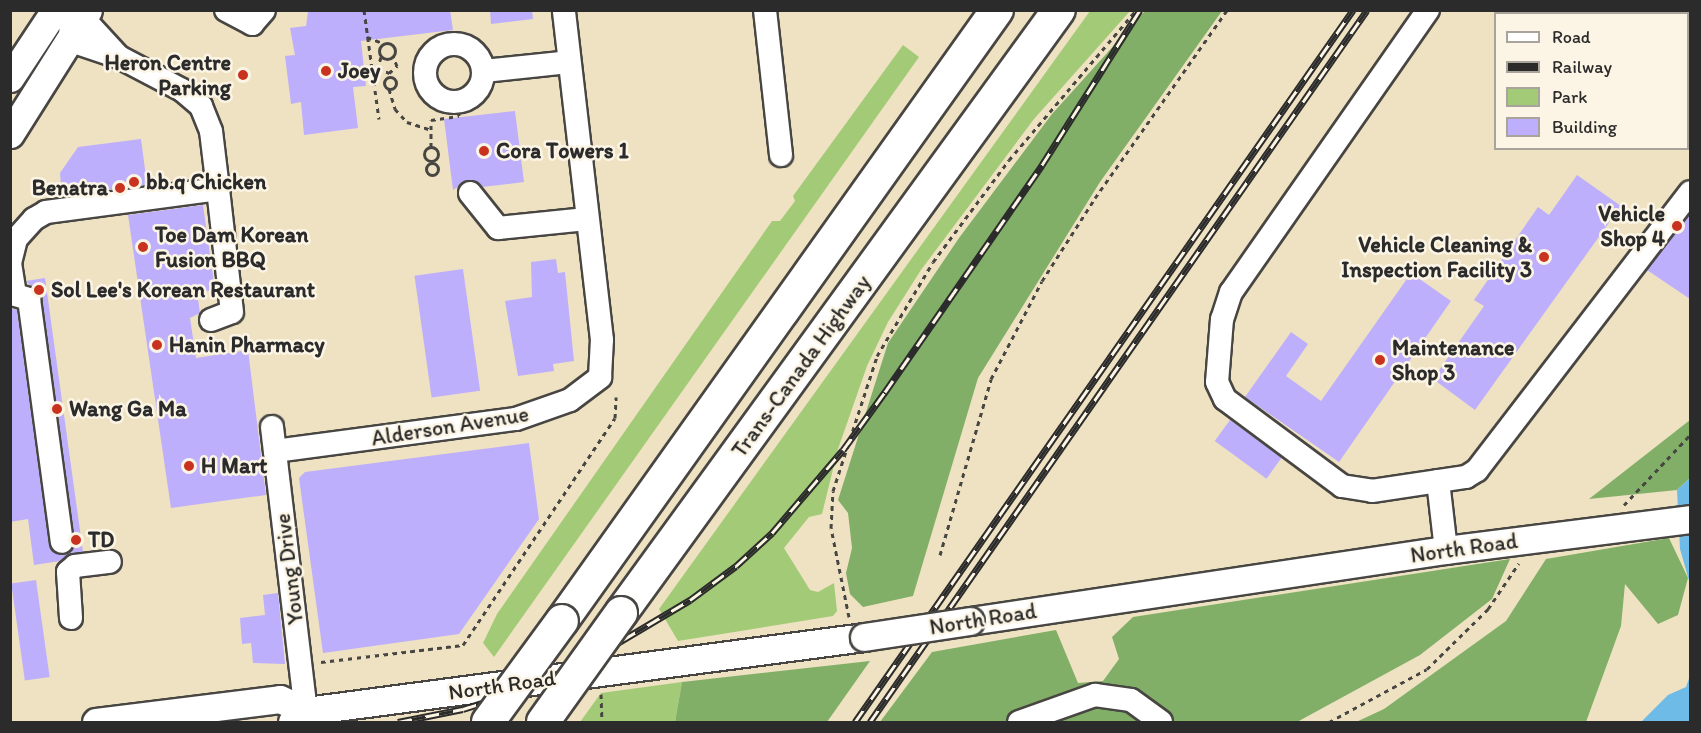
<!DOCTYPE html>
<html>
<head>
<meta charset="utf-8">
<style>
  body { margin:0 }
  #map { position:relative; width:1701px; height:733px; overflow:hidden; background:#efe2c2; font-family:Itim,sans-serif }
  div>[style] { position:absolute }
  [style*='--x'] { left:calc(var(--x)*1px); top:calc(var(--y)*1px); width:calc(var(--w)*1px); rotate:calc(var(--a)*1deg) }
  .green>* { inset:0; background:#a3cb77 }
  .forest>* { inset:0; background:#82af68 }
  .water>* { inset:0; background:#6fbbe8 }
  .building>* { inset:0; background:#bdaffb; transform-origin:0 0 }
  .path>* { height:3px; margin-top:-1.5px; transform-origin:0; background:repeating-linear-gradient(90deg,#484642 0 4.5px,transparent 0 9px) }
  .path>.ring { margin:-1.5px; padding:0; box-sizing:content-box; background:none; border:3px solid #484642; border-radius:50% }
  .roads { filter:drop-shadow(2px 0 #484642) drop-shadow(-2px 0 #484642) drop-shadow(0 2px #484642) drop-shadow(0 -2px #484642) }
  .minor>* { height:22px; margin:-11px; padding:0 11px; transform-origin:11px; border-radius:11px; background:#fff }
  .minor>.ring { margin:-11px; padding:0; box-sizing:content-box; background:none; border:22px solid #fff; border-radius:50% }
  .major>* { height:27px; margin:-13.5px; padding:0 13.5px; transform-origin:13.5px; border-radius:13.5px; background:#fff }
  .highway>* { height:32px; margin:-16px; padding:0 16px; transform-origin:16px; border-radius:16px; background:#fff }
  .rail>* { height:7px; margin-top:-3.5px; transform-origin:0; background:repeating-linear-gradient(90deg,#fcf5e5 0 14px,#2b2b2b 0 28px); box-sizing:border-box; border-block:2px solid #2b2b2b }
  .bridges { filter:drop-shadow(2px 0 #484642) drop-shadow(-2px 0 #484642) drop-shadow(0 2px #484642) drop-shadow(0 -2px #484642) }
  .major-bridge>* { height:27px; margin:-13.5px; padding:0 13.5px; transform-origin:13.5px; border-radius:13.5px; background:#fff }
  .highway-bridge>* { height:32px; margin:-16px; padding:0 16px; transform-origin:16px; border-radius:16px; background:#fff }
  .dots>* { width:16px; height:16px; translate:-50% -50%; box-sizing:border-box; border:3px solid #fcf5e5; border-radius:50% }
  span { translate:-50% -50%; white-space:nowrap; text-align:center; line-height:1.15; -webkit-text-stroke:5px #fcf5e5; paint-order:stroke }
  .poi-label { font-size:22px; color:#2b2b2b; font-weight:700 }
  .right { translate:-100% -50%; text-align:right }
  .left { translate:0 -50%; text-align:left }
  .street-label { font-size:22px; color:#2b2b2b }
  .frame { position:absolute; inset:0; border:12px solid #2b2b2b; pointer-events:none }
  .legend { position:absolute; left:1494px; top:12px; width:195px; height:138px; box-sizing:border-box; background:#fcf5e5; border:2px solid #a8a49b; margin:0; padding:8px 10px; list-style:none; font-size:18px; color:#2b2b2b }
  .legend li { display:flex; align-items:center; gap:12px; height:30px }
  .legend b { width:30px; border:2px solid #a8a49b }
</style>
</head>
<body>
<div id="map">
  <div class="green">
    <div style="clip-path:polygon(1090px 11px,1130px 11px,1034px 119px,921px 270px,888px 322px,867px 366px,838px 449px,822px 514px,809px 517px,784px 548px,810px 590px,818px 592px,834px 583px,837px 611px,833px 616px,678px 641px,659px 609px)"></div>
    <div style="clip-path:polygon(903px 45px,919px 57px,494px 657px,483px 643px,497px 614px,772px 221px,780px 221px,795px 201px,793px 196px)"></div>
    <div style="clip-path:polygon(682px 682px,675px 722px,580px 722px,601px 693px)"></div>
  </div>
  <div class="forest">
    <div style="clip-path:polygon(1145px 11px,1222px 11px,1100px 182px,978px 378px,913px 596px,863px 607px,850px 594px,846px 573px,852px 548px,848px 513px,838px 500px,888px 343px,959px 238px,1052px 114px)"></div>
    <div style="clip-path:polygon(1690px 420px,1690px 478px,1677px 490px,1589px 499px)"></div>
    <div style="clip-path:polygon(1669px 538px,1688px 578px,1678px 615px,1658px 624px,1625px 584px,1621px 626px,1586px 722px,1356px 722px,1384px 709px,1506px 621px,1546px 559px)"></div>
    <div style="clip-path:polygon(1510px 559px,1492px 599px,1420px 655px,1297px 722px,880px 722px,932px 652px,1056px 630px,1078px 683px,1103px 681px,1119px 659px,1112px 637px,1133px 617px)"></div>
    <div style="clip-path:polygon(870px 661px,827px 722px,675px 722px,682px 682px)"></div>
  </div>
  <div class="water">
    <div style="clip-path:polygon(1690px 478px,1690px 584px,1680px 549px,1677px 490px)"></div>
    <div style="clip-path:polygon(1690px 676px,1690px 722px,1641px 722px,1668px 695px,1686px 687px)"></div>
  </div>
  <div class="building">
    <div style="clip-path:polygon(450px 10px,453px 30px,361px 41px,366px 86px,353px 87px,358px 128px,304px 135px,301px 102px,291px 104px,285px 56px,295px 55px,290px 28px,306px 26px,308px 12px)"></div>
    <div style="clip-path:polygon(490px 10px,532px 10px,533px 19px,491px 24px)"></div>
    <div style="clip-path:polygon(515px 111px,524px 182px,482px 187px,469px 180px,453px 190px,444px 119px)"></div>
    <div style="clip-path:polygon(141px 139px,147px 185px,62px 196px,60px 173px,78px 147px)"></div>
    <div style="clip-path:polygon(1577px 175px,1621px 206px,1475px 410px,1433px 379px,1484px 306px,1474px 300px,1538px 207px,1549px 215px)"></div>
    <div style="clip-path:polygon(203px 205px,215px 290px,197px 292px,200px 313px,190px 318px,196px 358px,248px 350px,266px 495px,171px 508px,128px 215px)"></div>
    <div style="clip-path:polygon(1690px 214px,1690px 299px,1647px 270px)"></div>
    <div style="clip-path:polygon(556px 259px,558px 273px,565px 272px,574px 361px,553px 364px,554px 371px,518px 376px,505px 301px,532px 297px,531px 262px)"></div>
    <div style="left:463px;top:269px;width:123px;height:49px;rotate:82deg"></div>
    <div style="clip-path:polygon(1411px 273px,1451px 301px,1339px 462px,1245px 397px,1291px 332px,1308px 344px,1286px 376px,1321px 401px)"></div>
    <div style="clip-path:polygon(45px 278px,83px 552px,60px 561px,34px 565px,28px 519px,10px 522px,10px 308px,17px 310px,49px 544px,56px 554px,64px 555px,74px 548px,75px 541px,42px 297px,26px 281px)"></div>
    <div style="left:1230px;top:420px;width:64px;height:26px;rotate:36deg"></div>
    <div style="clip-path:polygon(529px 443px,539px 519px,459px 634px,323px 653px,299px 478px,305px 472px)"></div>
    <div style="left:36px;top:580px;width:98px;height:25px;rotate:82deg"></div>
    <div style="clip-path:polygon(278px 593px,285px 664px,253px 663px,251px 643px,242px 644px,240px 618px,265px 615px,263px 595px)"></div>
  </div>
  <div class="path">
    <div style="--x:364;--y:10;--w:110;--a:82.2"></div>
    <div style="--x:367;--y:37;--w:17;--a:21"></div>
    <div class="ring" style="left:379px;top:43px;width:13px;height:13px"></div>
    <div style="--x:381;--y:57;--w:10;--a:107"></div>
    <div style="--x:378;--y:67;--w:13;--a:29"></div>
    <div style="--x:389;--y:73;--w:11;--a:-41"></div>
    <div style="--x:397;--y:66;--w:11;--a:-112"></div>
    <div class="ring" style="left:384px;top:77px;width:9px;height:9px"></div>
    <div style="--x:389;--y:89;--w:21;--a:73"></div>
    <div style="--x:395;--y:109;--w:18;--a:47"></div>
    <div style="--x:407;--y:122;--w:25;--a:18"></div>
    <div style="--x:431;--y:130;--w:10;--a:-90"></div>
    <div style="--x:431;--y:120;--w:28;--a:-8"></div>
    <div style="--x:459;--y:116;--w:14;--a:-98"></div>
    <div style="--x:431;--y:147;--w:17;--a:-90"></div>
    <div class="ring" style="left:424px;top:147px;width:11px;height:11px"></div>
    <div class="ring" style="left:426px;top:163px;width:9px;height:9px"></div>
    <div style="--x:1624;--y:505;--w:96;--a:-46.7"></div>
    <div style="--x:940;--y:555;--w:183;--a:-73.8"></div>
    <div style="--x:991;--y:379;--w:110;--a:-62.5"></div>
    <div style="--x:1042;--y:281;--w:98;--a:-57.4"></div>
    <div style="--x:1095;--y:198;--w:230;--a:-54.9"></div>
    <div style="--x:849;--y:617;--w:91;--a:-101.4"></div>
    <div style="--x:831;--y:528;--w:37;--a:-87"></div>
    <div style="--x:833;--y:491;--w:142;--a:-71.9"></div>
    <div style="--x:877;--y:356;--w:109;--a:-59.2"></div>
    <div style="--x:933;--y:262;--w:127;--a:-53.3"></div>
    <div style="--x:1009;--y:160;--w:197;--a:-49.7"></div>
    <div style="--x:321;--y:662;--w:143;--a:-6.8"></div>
    <div style="--x:463;--y:645;--w:273;--a:-56.2"></div>
    <div style="--x:615;--y:418;--w:21;--a:-87"></div>
    <div style="--x:601;--y:694;--w:28;--a:88"></div>
    <div style="--x:1329;--y:722;--w:111;--a:-28.4"></div>
    <div style="--x:1427;--y:669;--w:86;--a:-44.5"></div>
    <div style="--x:1488;--y:609;--w:55;--a:-56"></div>
  </div>
  <div class="roads">
    <div class="minor">
      <div style="--x:226;--y:10;--w:30;--a:28"></div>
      <div style="--x:252;--y:24;--w:18;--a:-49"></div>
      <div style="--x:765;--y:10;--w:146;--a:83.7"></div>
      <div style="--x:1428;--y:10;--w:344;--a:124.9"></div>
      <div style="--x:1231;--y:292;--w:28;--a:108"></div>
      <div style="--x:1222;--y:319;--w:63;--a:94.5"></div>
      <div style="--x:1217;--y:382;--w:19;--a:65"></div>
      <div style="--x:1225;--y:399;--w:146;--a:36.6"></div>
      <div style="--x:1342;--y:486;--w:30;--a:9"></div>
      <div style="--x:1372;--y:491;--w:95;--a:-8.5"></div>
      <div style="--x:1466;--y:477;--w:13;--a:-32"></div>
      <div style="--x:1477;--y:470;--w:350;--a:-52.5"></div>
      <div style="--x:83;--y:18;--w:53;--a:47.3"></div>
      <div class="ring" style="left:425px;top:44px;width:36px;height:36px"></div>
      <div style="--x:484;--y:71;--w:85;--a:-6"></div>
      <div style="--x:470;--y:193;--w:45;--a:51.3"></div>
      <div style="--x:498;--y:228;--w:89;--a:-5.8"></div>
      <div style="--x:10;--y:263;--w:25;--a:-76"></div>
      <div style="--x:16;--y:239;--w:27;--a:-48"></div>
      <div style="--x:34;--y:219;--w:14;--a:-30"></div>
      <div style="--x:46;--y:212;--w:174;--a:-7.6"></div>
      <div style="--x:218;--y:189;--w:58;--a:-96.9"></div>
      <div style="--x:211;--y:131;--w:27;--a:-112"></div>
      <div style="--x:201;--y:106;--w:25;--a:-140"></div>
      <div style="--x:182;--y:90;--w:71;--a:-152.4"></div>
      <div style="--x:119;--y:57;--w:51;--a:-161.6"></div>
      <div style="--x:71;--y:41;--w:19;--a:-93"></div>
      <div style="--x:10;--y:263;--w:32;--a:81"></div>
      <div style="--x:15;--y:295;--w:15;--a:16"></div>
      <div style="--x:29;--y:299;--w:245;--a:82.3"></div>
      <div style="--x:211;--y:320;--w:22;--a:-21"></div>
      <div style="--x:232;--y:312;--w:124;--a:-96.5"></div>
      <div style="--x:272;--y:427;--w:297;--a:83.2"></div>
      <div style="--x:275;--y:451;--w:243;--a:-7.6"></div>
      <div style="--x:516;--y:419;--w:57;--a:-19.4"></div>
      <div style="--x:570;--y:400;--w:38;--a:-37"></div>
      <div style="--x:600;--y:377;--w:37;--a:-87"></div>
      <div style="--x:602;--y:340;--w:332;--a:-96.6"></div>
      <div style="--x:1438;--y:481;--w:69;--a:83.4"></div>
      <div style="--x:71;--y:618;--w:46;--a:-93.7"></div>
      <div style="--x:68;--y:572;--w:9;--a:-41"></div>
      <div style="--x:75;--y:566;--w:35;--a:-7"></div>
      <div style="--x:1019;--y:722;--w:81;--a:-19.6"></div>
      <div style="--x:1095;--y:695;--w:36;--a:8"></div>
      <div style="--x:1131;--y:700;--w:37;--a:36"></div>
    </div>
    <div class="major">
      <div style="--x:10;--y:78;--w:82;--a:-56.5"></div>
      <div style="--x:10;--y:134;--w:146;--a:-57.8"></div>
      <div style="--x:970;--y:621;--w:481;--a:-8.5"></div>
      <div style="--x:1446;--y:550;--w:246;--a:-7.2"></div>
      <div style="--x:96;--y:722;--w:185;--a:-7.1"></div>
      <div style="--x:280;--y:699;--w:29;--a:25"></div>
      <div style="--x:292;--y:722;--w:18;--a:-38"></div>
      <div style="--x:306;--y:711;--w:563;--a:-7.55"></div>
    </div>
    <div class="highway">
      <div style="--x:621;--y:613;--w:745;--a:-54.01"></div>
      <div style="--x:562;--y:621;--w:750;--a:-54.55"></div>
    </div>
  </div>
  <div class="rail">
    <div style="--x:398;--y:722;--w:66;--a:-11.3"></div>
    <div style="--x:463;--y:709;--w:63;--a:-17.6"></div>
    <div style="--x:523;--y:690;--w:84;--a:-25.3"></div>
    <div style="--x:599;--y:654;--w:106;--a:-30.7"></div>
    <div style="--x:690;--y:600;--w:57;--a:-36.5"></div>
    <div style="--x:736;--y:566;--w:49;--a:-42.5"></div>
    <div style="--x:772;--y:533;--w:109;--a:-49.5"></div>
    <div style="--x:843;--y:450;--w:72;--a:-54.1"></div>
    <div style="--x:885;--y:392;--w:276;--a:-55.3"></div>
    <div style="--x:1042;--y:165;--w:183;--a:-57.7"></div>
    <div style="--x:855;--y:722;--w:869;--a:-55.03"></div>
    <div style="--x:870;--y:722;--w:868;--a:-55.08"></div>
  </div>
  <div class="bridges">
    <div class="major-bridge">
      <div style="--x:864;--y:637;--w:107;--a:-8.6"></div>
    </div>
    <div class="highway-bridge">
      <div style="--x:488;--y:722;--w:125;--a:-53.8"></div>
      <div style="--x:543;--y:722;--w:134;--a:-54.4"></div>
    </div>
  </div>
  <div class="dots">
    <div style="left:326px;top:71px;background:#c8321e"></div>
    <div style="left:243px;top:75px;background:#c8321e"></div>
    <div style="left:484px;top:151px;background:#c8321e"></div>
    <div style="left:134px;top:182px;background:#c8321e"></div>
    <div style="left:120px;top:188px;background:#c8321e"></div>
    <div style="left:1677px;top:226px;background:#c8321e"></div>
    <div style="left:143px;top:247px;background:#c8321e"></div>
    <div style="left:1544px;top:257px;background:#c8321e"></div>
    <div style="left:39px;top:290px;background:#c8321e"></div>
    <div style="left:157px;top:345px;background:#c8321e"></div>
    <div style="left:1380px;top:360px;background:#c8321e"></div>
    <div style="left:57px;top:409px;background:#c8321e"></div>
    <div style="left:189px;top:466px;background:#c8321e"></div>
    <div style="left:76px;top:540px;background:#c8321e"></div>
  </div>
  <div class="poi-label">
    <span class="right" style="left:231px;top:75px">Heron Centre<br>Parking</span>
    <span class="left" style="left:338px;top:71px">Joey</span>
    <span class="left" style="left:496px;top:151px">Cora Towers 1</span>
    <span class="left" style="left:146px;top:182px">bb.q Chicken</span>
    <span class="right" style="left:108px;top:188px">Benatra</span>
    <span class="right" style="left:1665px;top:226px">Vehicle<br>Shop 4</span>
    <span class="left" style="left:155px;top:247px">Toe Dam Korean<br>Fusion BBQ</span>
    <span class="right" style="left:1532px;top:257px">Vehicle Cleaning &amp;<br>Inspection Facility 3</span>
    <span class="left" style="left:51px;top:290px">Sol Lee's Korean Restaurant</span>
    <span class="left" style="left:169px;top:345px">Hanin Pharmacy</span>
    <span class="left" style="left:1392px;top:360px">Maintenance<br>Shop 3</span>
    <span class="left" style="left:69px;top:409px">Wang Ga Ma</span>
    <span class="left" style="left:201px;top:466px">H Mart</span>
    <span class="left" style="left:88px;top:540px">TD</span>
  </div>
  <div class="street-label">
    <span style="left:801px;top:366px;rotate:-54deg">Trans-Canada Highway</span>
    <span style="left:450px;top:426px;rotate:-9deg">Alderson Avenue</span>
    <span style="left:1464px;top:548px;rotate:-8deg">North Road</span>
    <span style="left:289px;top:569px;rotate:-97deg">Young Drive</span>
    <span style="left:983px;top:619px;rotate:-9deg">North Road</span>
    <span style="left:502px;top:685px;rotate:-8deg">North Road</span>
  </div>
  <div class="frame"></div>
  <ul class="legend">
  <li><b style="height:8px;background:#fff"></b>Road</li>
  <li><b style="height:8px;background:#2b2b2b"></b>Railway</li>
  <li><b style="height:16px;background:#a3cb77"></b>Park</li>
  <li><b style="height:16px;background:#bdaffb"></b>Building</li>
  </ul>
</div>
</body>
</html>
